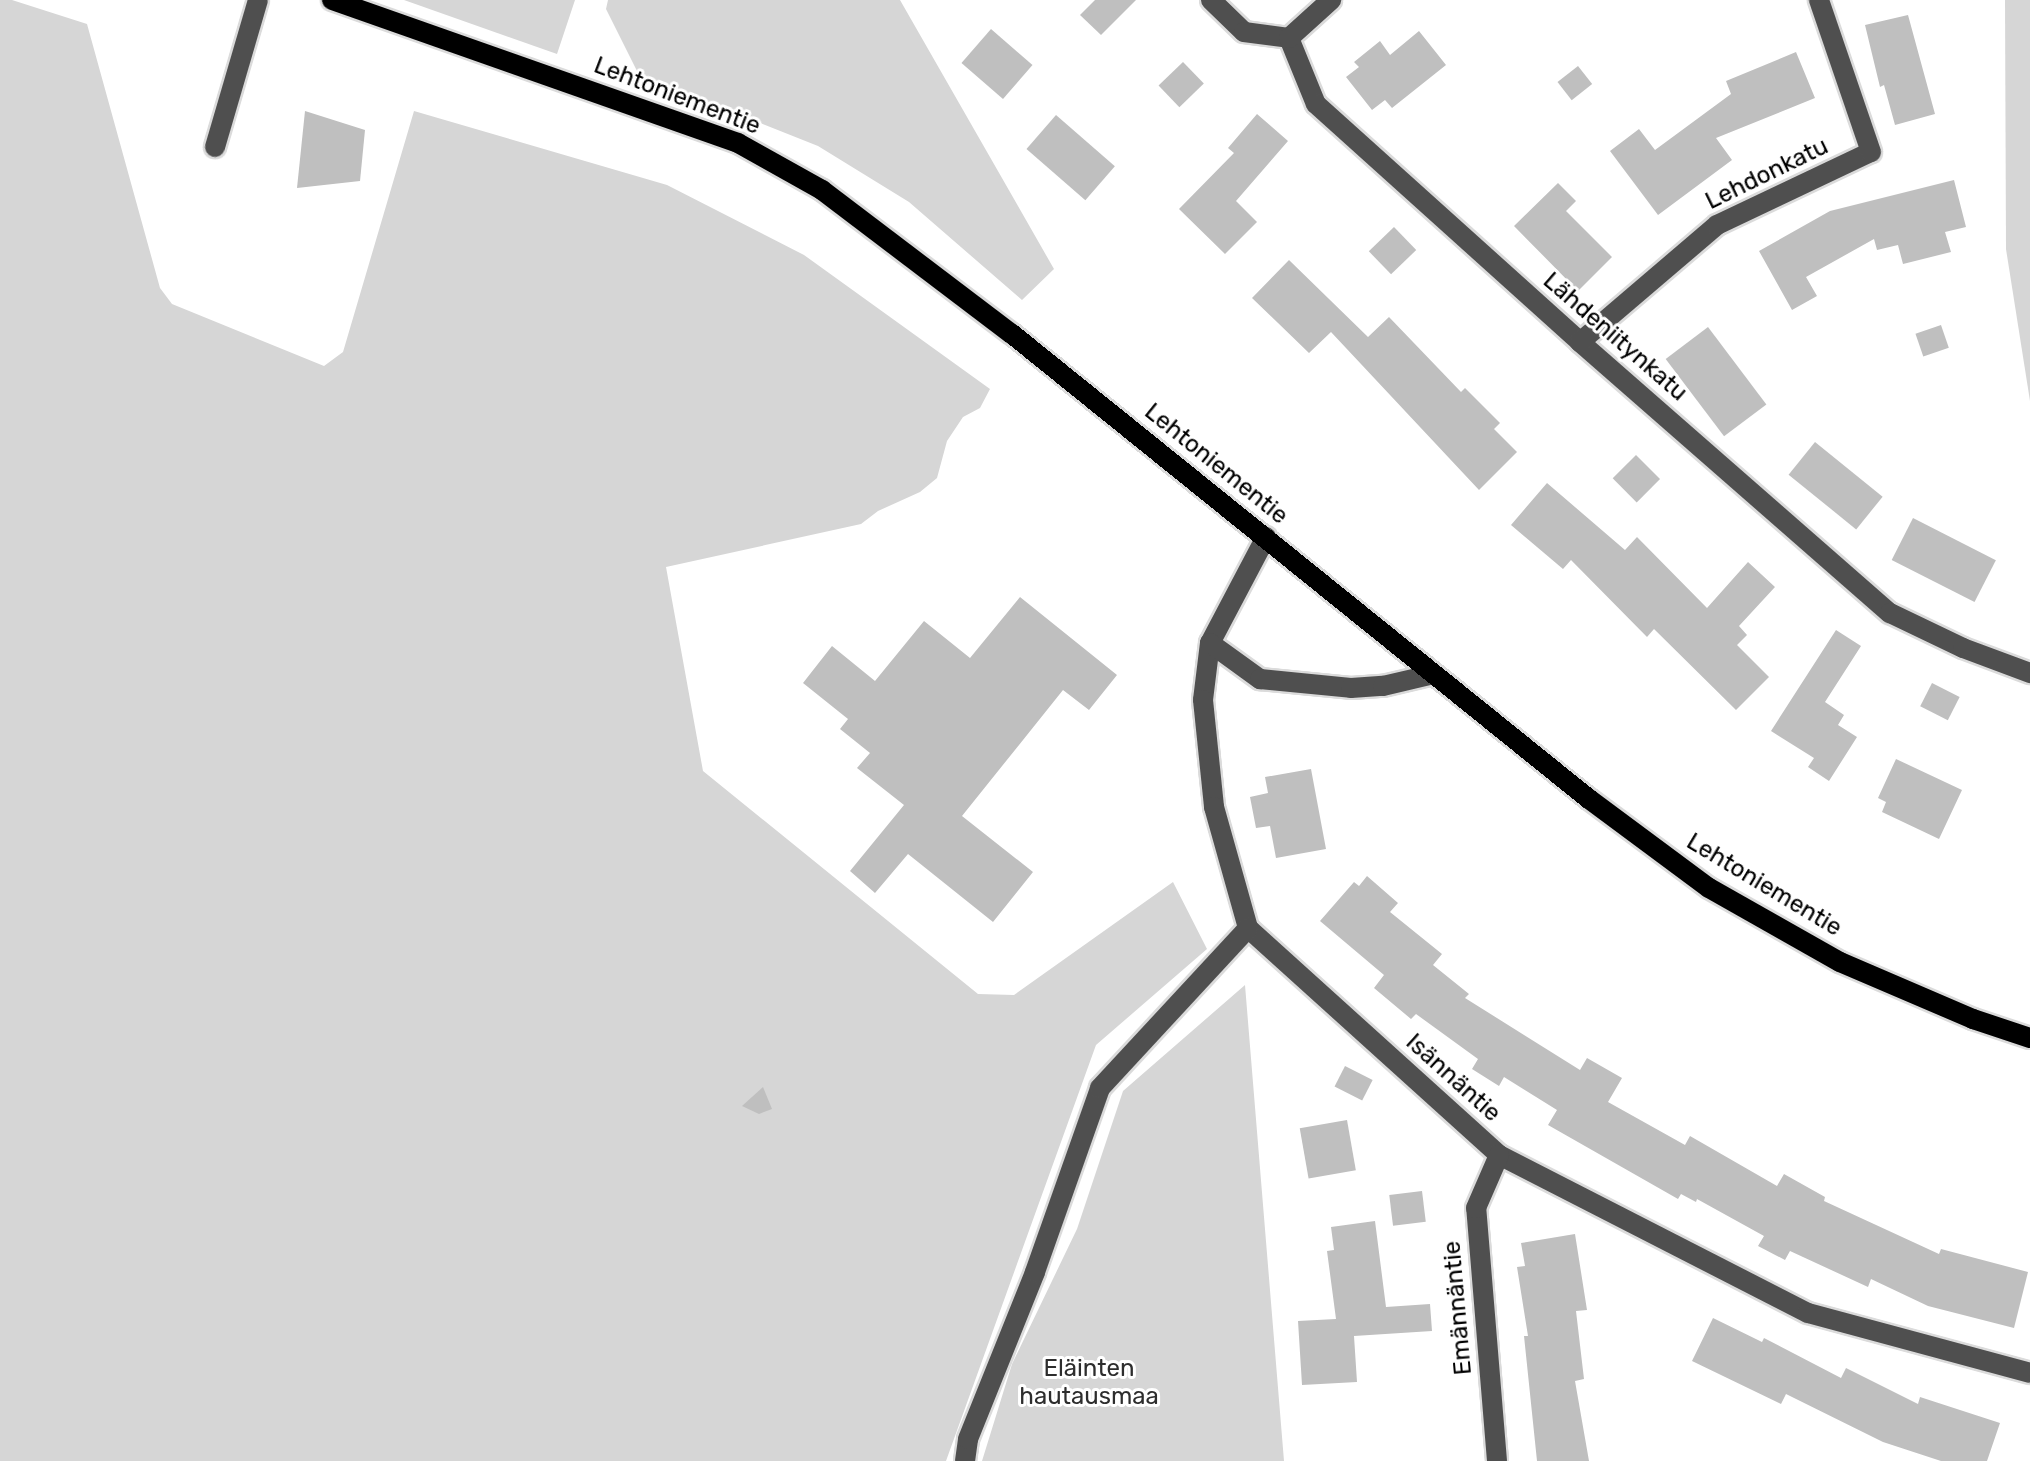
<!DOCTYPE html>
<html>
<head>
<meta charset="utf-8">
<style>
  body { margin:0 }
  #map { position:relative; width:2030px; height:1461px; overflow:hidden; background:#fff; font-family:Rubik,sans-serif }
  div>[style] { position:absolute }
  [style*='--x'] { left:calc(var(--x)*1px); top:calc(var(--y)*1px); width:calc(var(--w)*1px); rotate:calc(var(--a)*1deg) }
  .green>* { inset:0; background:#d6d6d6 }
  .building>* { inset:0; background:#bfbfbf; transform-origin:0 0 }
  .roads { filter:drop-shadow(2px 0 #dbdbdb) drop-shadow(-2px 0 #dbdbdb) drop-shadow(0 2px #dbdbdb) drop-shadow(0 -2px #dbdbdb) }
  .minor>* { height:20px; margin:-10px; padding:0 10px; transform-origin:10px; border-radius:10px; background:#4f4f4f }
  .major>* { height:20px; margin:-10px; padding:0 10px; transform-origin:10px; border-radius:10px; background:#000 }
  span { translate:-50% -50%; white-space:nowrap; text-align:center; line-height:1.15; -webkit-text-stroke:6px #fff; paint-order:stroke }
  .street-label { font-size:24px; color:#000 }
  .park-label { font-size:24px; color:#2d2d2d }
</style>
</head>
<body>
<div id="map">
  <div class="green">
    <div style="clip-path:polygon(0 0,12px 0,87px 24px,160px 288px,172px 304px,324px 366px,343px 352px,414px 111px,667px 185px,804px 255px,990px 389px,980px 408px,963px 417px,947px 441px,937px 478px,920px 492px,878px 511px,861px 524px,666px 567px,703px 771px,978px 994px,1014px 995px,1173px 882px,1207px 949px,1096px 1045px,946px 1461px,0 1461px)"></div>
    <div style="clip-path:polygon(404px 0,575px 0,557px 54px)"></div>
    <div style="clip-path:polygon(608px 0,900px 0,1054px 269px,1022px 300px,909px 202px,818px 146px,639px 75px,606px 9px)"></div>
    <div style="clip-path:polygon(2005px 0,2030px 0,2030px 401px,2006px 249px)"></div>
    <div style="clip-path:polygon(1245px 985px,1284px 1461px,982px 1461px,1012px 1364px,1077px 1229px,1123px 1091px)"></div>
  </div>
  <div class="building">
    <div style="clip-path:polygon(1095px 0,1136px 0,1101px 35px,1080px 15px)"></div>
    <div style="clip-path:polygon(1908px 15px,1935px 114px,1895px 125px,1884px 85px,1880px 87px,1865px 25px)"></div>
    <div style="left:991px;top:29px;width:55px;height:45px;rotate:41deg"></div>
    <div style="clip-path:polygon(1419px 31px,1446px 65px,1392px 108px,1385px 100px,1372px 110px,1346px 77px,1359px 67px,1354px 62px,1380px 41px,1390px 55px)"></div>
    <div style="clip-path:polygon(1796px 52px,1815px 98px,1716px 138px,1732px 160px,1658px 215px,1610px 151px,1639px 129px,1655px 150px,1731px 94px,1726px 81px)"></div>
    <div style="left:1183px;top:62px;width:30px;height:34px;rotate:46deg"></div>
    <div style="left:1578px;top:66px;width:23px;height:26px;rotate:52deg"></div>
    <div style="clip-path:polygon(305px 111px,365px 130px,360px 181px,297px 188px)"></div>
    <div style="clip-path:polygon(1257px 114px,1288px 141px,1236px 201px,1257px 222px,1225px 254px,1179px 209px,1234px 153px,1228px 148px)"></div>
    <div style="left:1056px;top:115px;width:78px;height:45px;rotate:41deg"></div>
    <div style="clip-path:polygon(1954px 180px,1966px 227px,1945px 232px,1951px 252px,1903px 264px,1898px 245px,1877px 250px,1874px 239px,1806px 277px,1817px 296px,1792px 310px,1759px 251px,1830px 211px)"></div>
    <div style="clip-path:polygon(1558px 183px,1576px 201px,1566px 211px,1612px 257px,1578px 291px,1514px 226px)"></div>
    <div style="left:1394px;top:227px;width:32px;height:35px;rotate:46deg"></div>
    <div style="clip-path:polygon(1289px 260px,1368px 337px,1389px 317px,1461px 392px,1465px 388px,1500px 423px,1494px 429px,1517px 452px,1479px 490px,1331px 332px,1309px 353px,1252px 298px)"></div>
    <div style="left:1941px;top:325px;width:24px;height:27px;rotate:71deg"></div>
    <div style="left:1708px;top:327px;width:97px;height:53px;rotate:53deg"></div>
    <div style="left:1815px;top:442px;width:87px;height:42px;rotate:39deg"></div>
    <div style="left:1636px;top:455px;width:34px;height:33px;rotate:45deg"></div>
    <div style="clip-path:polygon(1547px 483px,1625px 550px,1637px 537px,1707px 608px,1748px 562px,1775px 587px,1739px 626px,1747px 635px,1737px 645px,1769px 677px,1736px 710px,1654px 629px,1647px 637px,1571px 560px,1563px 569px,1511px 525px)"></div>
    <div style="left:1913px;top:518px;width:93px;height:47px;rotate:27deg"></div>
    <div style="clip-path:polygon(1020px 597px,1117px 675px,1089px 710px,1063px 690px,962px 816px,1033px 872px,993px 922px,908px 854px,875px 893px,850px 871px,904px 805px,857px 768px,870px 753px,840px 729px,848px 719px,803px 683px,832px 646px,875px 681px,924px 621px,970px 658px)"></div>
    <div style="clip-path:polygon(1836px 630px,1861px 646px,1825px 702px,1844px 715px,1838px 725px,1857px 737px,1829px 781px,1808px 767px,1814px 758px,1771px 731px)"></div>
    <div style="left:1932px;top:683px;width:31px;height:26px;rotate:27deg"></div>
    <div style="clip-path:polygon(1896px 759px,1962px 790px,1939px 839px,1882px 812px,1886px 802px,1878px 798px)"></div>
    <div style="clip-path:polygon(1311px 769px,1326px 849px,1276px 858px,1270px 826px,1256px 828px,1250px 797px,1268px 793px,1265px 777px)"></div>
    <div style="clip-path:polygon(1367px 876px,1398px 903px,1390px 912px,1442px 954px,1433px 965px,1469px 994px,1465px 998px,1580px 1070px,1587px 1058px,1622px 1078px,1608px 1102px,1685px 1145px,1690px 1136px,1777px 1186px,1784px 1174px,1825px 1197px,1824px 1201px,1939px 1254px,1941px 1249px,2028px 1272px,2014px 1328px,1928px 1306px,1871px 1279px,1868px 1287px,1790px 1251px,1785px 1260px,1758px 1246px,1764px 1236px,1697px 1199px,1696px 1202px,1681px 1194px,1678px 1199px,1548px 1125px,1557px 1110px,1504px 1077px,1499px 1086px,1472px 1069px,1478px 1059px,1416px 1014px,1411px 1019px,1374px 988px,1384px 975px,1320px 921px,1354px 882px,1359px 886px)"></div>
    <div style="left:1345px;top:1066px;width:31px;height:23px;rotate:27deg"></div>
    <div style="clip-path:polygon(763px 1087px,772px 1109px,759px 1114px,742px 1106px)"></div>
    <div style="left:1347px;top:1120px;width:51px;height:48px;rotate:80deg"></div>
    <div style="left:1422px;top:1191px;width:31px;height:33px;rotate:83deg"></div>
    <div style="clip-path:polygon(1375px 1221px,1386px 1307px,1430px 1304px,1432px 1331px,1354px 1336px,1357px 1382px,1302px 1385px,1298px 1321px,1336px 1319px,1327px 1251px,1334px 1250px,1331px 1227px)"></div>
    <div style="clip-path:polygon(1575px 1234px,1587px 1310px,1576px 1311px,1584px 1379px,1575px 1381px,1589px 1461px,1537px 1461px,1524px 1336px,1528px 1336px,1517px 1267px,1525px 1266px,1521px 1243px)"></div>
    <div style="clip-path:polygon(1713px 1318px,1762px 1342px,1764px 1338px,1841px 1378px,1846px 1368px,1918px 1404px,1920px 1397px,2000px 1423px,1987px 1461px,1941px 1461px,1883px 1442px,1786px 1394px,1781px 1404px,1692px 1361px)"></div>
  </div>
  <div class="roads">
    <div class="minor">
      <div style="--x:1211;--y:0;--w:46;--a:44.1"></div>
      <div style="--x:1244;--y:32;--w:45;--a:7.6"></div>
      <div style="--x:1289;--y:38;--w:71;--a:67.8"></div>
      <div style="--x:1316;--y:104;--w:355;--a:42"></div>
      <div style="--x:1580;--y:342;--w:412;--a:41.2"></div>
      <div style="--x:1890;--y:613;--w:81;--a:25.6"></div>
      <div style="--x:1963;--y:648;--w:72;--a:20.5"></div>
      <div style="--x:1289;--y:38;--w:57;--a:-42.1"></div>
      <div style="--x:215;--y:147;--w:153;--a:-73.7"></div>
      <div style="--x:1580;--y:342;--w:180;--a:-40.5"></div>
      <div style="--x:1717;--y:225;--w:170;--a:-25.4"></div>
      <div style="--x:1871;--y:152;--w:161;--a:-108.9"></div>
      <div style="--x:1266;--y:537;--w:120;--a:117.8"></div>
      <div style="--x:1210;--y:643;--w:57;--a:97"></div>
      <div style="--x:1203;--y:700;--w:108;--a:84.1"></div>
      <div style="--x:1214;--y:807;--w:126;--a:74.3"></div>
      <div style="--x:1248;--y:928;--w:338;--a:42.1"></div>
      <div style="--x:1499;--y:1155;--w:347;--a:27.1"></div>
      <div style="--x:1808;--y:1313;--w:230;--a:15.1"></div>
      <div style="--x:1210;--y:643;--w:62;--a:35.8"></div>
      <div style="--x:1260;--y:679;--w:91;--a:5.6"></div>
      <div style="--x:1351;--y:688;--w:32;--a:-4"></div>
      <div style="--x:1383;--y:686;--w:52;--a:-13.2"></div>
      <div style="--x:965;--y:1461;--w:22;--a:-82"></div>
      <div style="--x:968;--y:1439;--w:180;--a:-68.1"></div>
      <div style="--x:1035;--y:1272;--w:195;--a:-70.5"></div>
      <div style="--x:1100;--y:1088;--w:218;--a:-47.2"></div>
      <div style="--x:1497;--y:1461;--w:254;--a:-94.7"></div>
      <div style="--x:1476;--y:1208;--w:58;--a:-66.5"></div>
    </div>
    <div class="major">
      <div style="--x:332;--y:0;--w:430;--a:19.4"></div>
      <div style="--x:738;--y:143;--w:96;--a:29.2"></div>
      <div style="--x:822;--y:190;--w:238;--a:37.2"></div>
      <div style="--x:1012;--y:334;--w:741;--a:38.87"></div>
      <div style="--x:1589;--y:799;--w:149;--a:36.6"></div>
      <div style="--x:1709;--y:888;--w:150;--a:29.5"></div>
      <div style="--x:1840;--y:962;--w:145;--a:23.2"></div>
      <div style="--x:1973;--y:1019;--w:60;--a:18.4"></div>
    </div>
  </div>
  <div class="street-label">
    <span style="left:677px;top:96px;rotate:21deg">Lehtoniementie</span>
    <span style="left:1767px;top:174px;rotate:-26deg">Lehdonkatu</span>
    <span style="left:1615px;top:337px;rotate:41deg">Lähdeniitynkatu</span>
    <span style="left:1216px;top:464px;rotate:39deg">Lehtoniementie</span>
    <span style="left:1764px;top:885px;rotate:31deg">Lehtoniementie</span>
    <span style="left:1453px;top:1078px;rotate:42deg">Isännäntie</span>
    <span style="left:1458px;top:1308px;rotate:-95deg">Emännäntie</span>
  </div>
  <div class="park-label">
    <span style="left:1089px;top:1383px">Eläinten<br>hautausmaa</span>
  </div>
</div>
</body>
</html>
